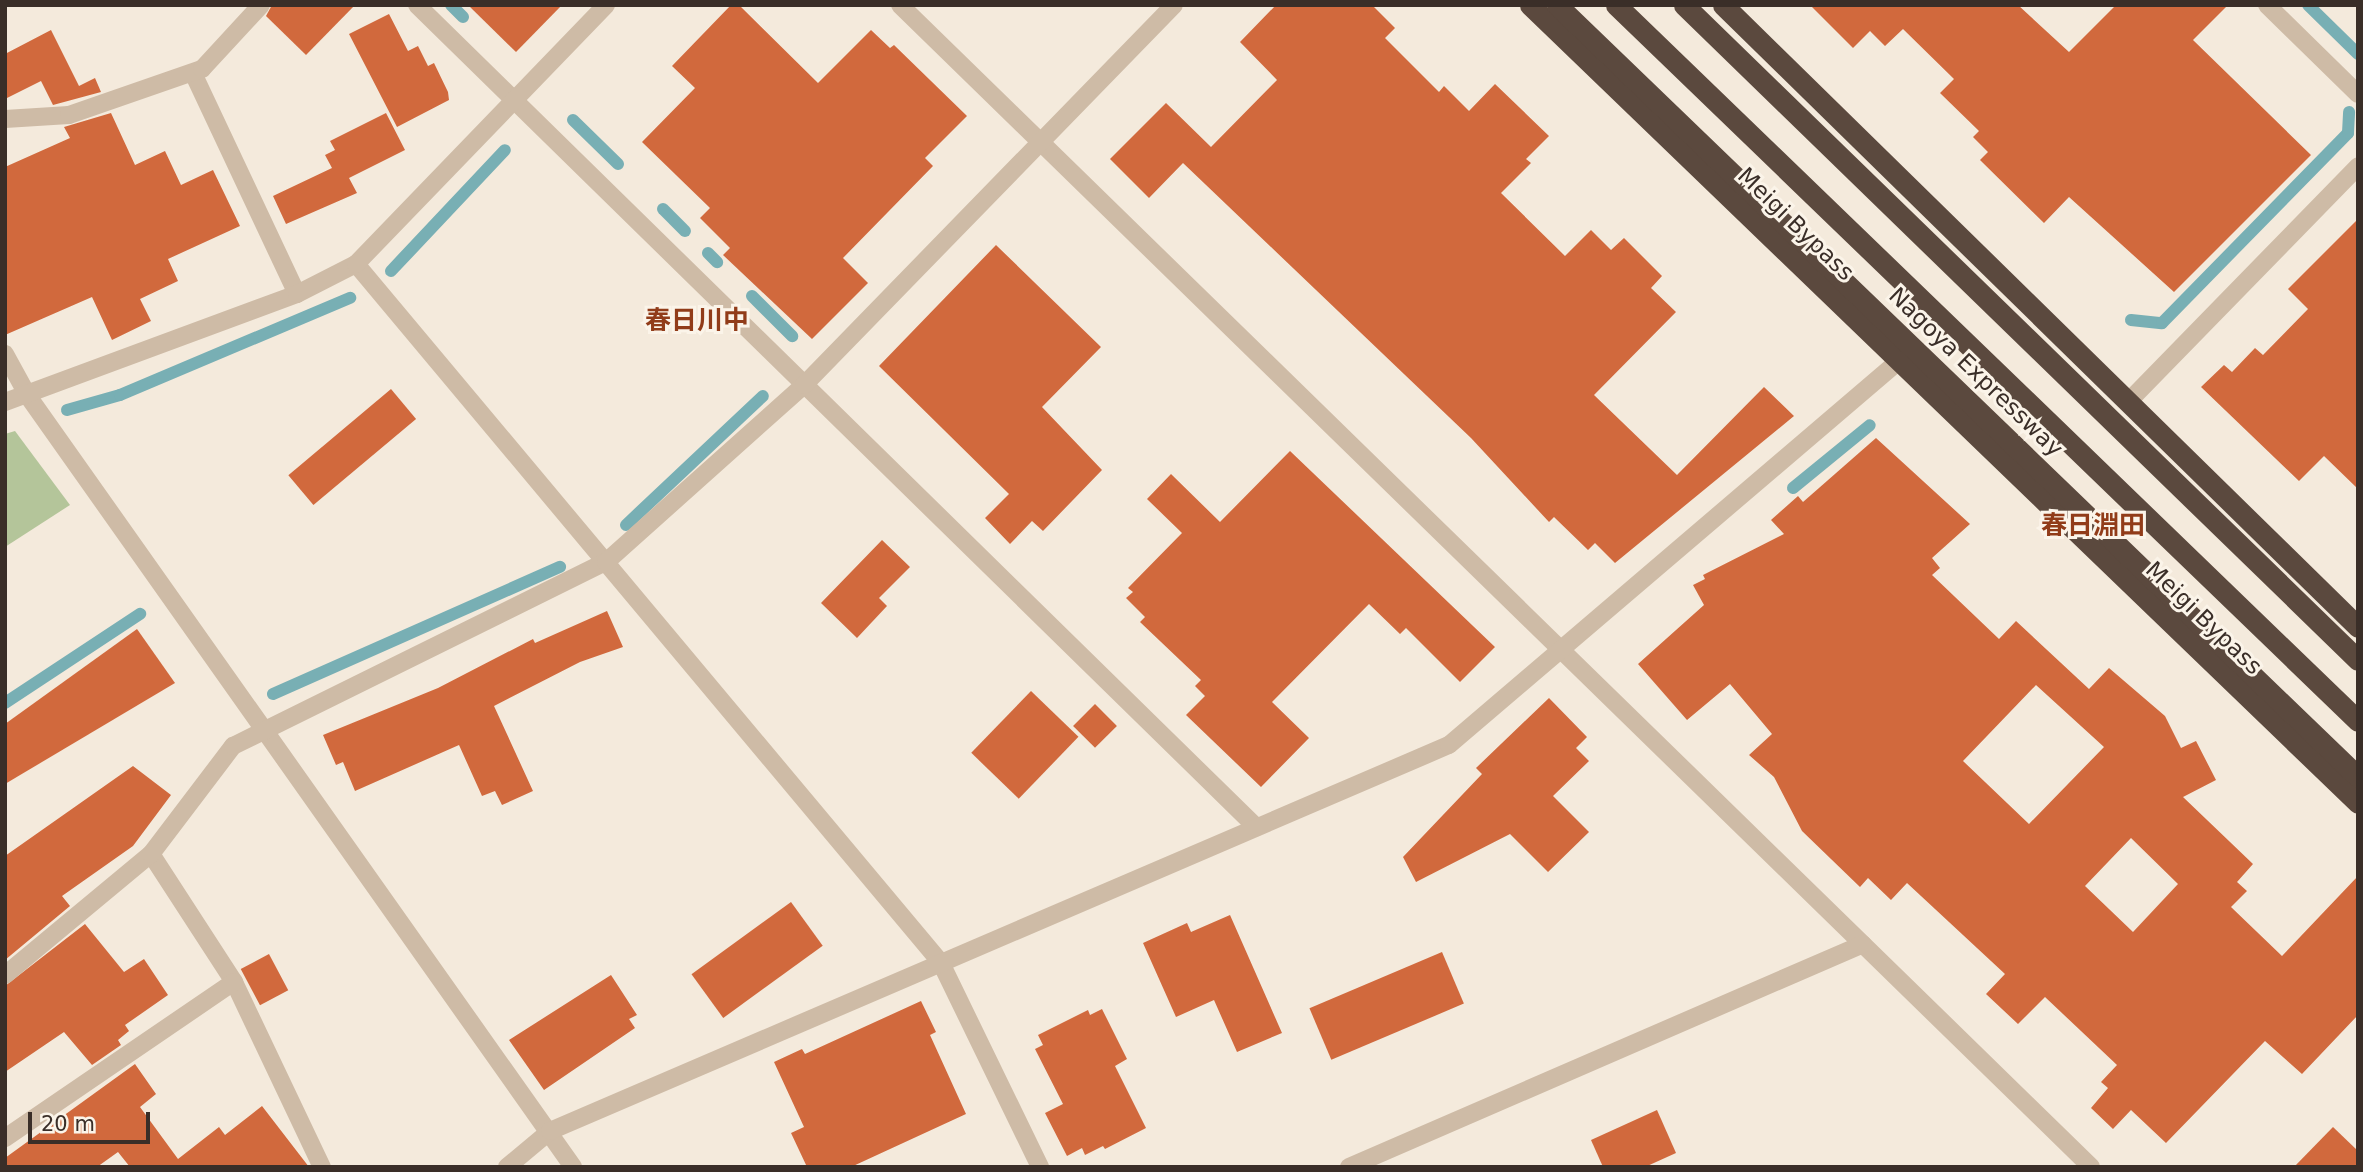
<!DOCTYPE html>
<html>
<head>
<meta charset="utf-8">
<style>
  body { margin:0 }
  #map { position:relative; width:2363px; height:1172px; overflow:hidden; background:#f4eadc; font-family:"DejaVu Sans","Noto Sans JP",sans-serif }
  div>[style] { position:absolute }
  [style*='--x'] { left:calc(var(--x)*1px); top:calc(var(--y)*1px); width:calc(var(--w)*1px); rotate:calc(var(--a)*1deg) }
  .green>* { inset:0; background:#b4c59a }
  .stream>* { height:12px; margin:-6px; padding:0 6px; transform-origin:6px; border-radius:6px; background:#78afb4 }
  .building>* { inset:0; background:#d1693d; transform-origin:0 0 }
  .minor>* { height:18px; margin:-9px; padding:0 9px; transform-origin:9px; border-radius:9px; background:#cebba6 }
  .highway>* { height:21px; margin:-10.5px; padding:0 10.5px; transform-origin:10.5px; border-radius:10.5px; background:#5b493e }
  span { translate:-50% -50%; white-space:nowrap; text-align:center; line-height:1.15; -webkit-text-stroke:6px #fbf4e9; paint-order:stroke }
  .street-label { font-size:23px; color:#3a2e28 }
  .quarter-label { font-size:26px; color:#913c19; font-weight:700 }
  .frame { position:absolute; inset:0; border:7px solid #3a2e28; pointer-events:none }
  .scale { position:absolute; left:28px; top:1112px; width:122px; height:32px; box-sizing:border-box; border:4px solid #3a2e28; border-top:0; padding-left:9px; font-size:21px; line-height:24px; white-space:nowrap; color:#3a2e28; -webkit-text-stroke:5px #fbf4e9; paint-order:stroke }
</style>
</head>
<body>
<div id="map">
  <div class="green">
    <div style="clip-path:polygon(15px 431px,70px 505px,5px 547px,5px 434px)"></div>
  </div>
  <div class="stream">
    <div style="--x:451;--y:5;--w:17;--a:45"></div>
    <div style="--x:2308;--y:5;--w:70;--a:44.4"></div>
    <div style="--x:573;--y:120;--w:63;--a:44.4"></div>
    <div style="--x:663;--y:209;--w:31;--a:45"></div>
    <div style="--x:708;--y:253;--w:13;--a:45"></div>
    <div style="--x:391;--y:271;--w:166;--a:-46.7"></div>
    <div style="--x:752;--y:296;--w:57;--a:45"></div>
    <div style="--x:2131;--y:320;--w:31;--a:6"></div>
    <div style="--x:2162;--y:323;--w:266;--a:-45.6"></div>
    <div style="--x:2348;--y:133;--w:21;--a:-87"></div>
    <div style="--x:67;--y:410;--w:55;--a:-15.8"></div>
    <div style="--x:120;--y:395;--w:250;--a:-22.9"></div>
    <div style="--x:1793;--y:488;--w:99;--a:-39.3"></div>
    <div style="--x:626;--y:525;--w:188;--a:-43.3"></div>
    <div style="--x:273;--y:694;--w:314;--a:-23.9"></div>
    <div style="--x:5;--y:703;--w:162;--a:-33.4"></div>
  </div>
  <div class="building">
    <div style="clip-path:polygon(272px 5px,355px 5px,306px 55px,266px 16px)"></div>
    <div style="clip-path:polygon(468px 5px,562px 5px,516px 52px)"></div>
    <div style="clip-path:polygon(731px 5px,739px 5px,818px 83px,871px 30px,890px 48px,894px 45px,967px 116px,925px 158px,933px 166px,843px 258px,868px 283px,812px 339px,723px 255px,730px 248px,700px 218px,710px 208px,642px 142px,695px 88px,672px 66px)"></div>
    <div style="clip-path:polygon(1276px 5px,1372px 5px,1395px 28px,1385px 38px,1439px 92px,1444px 86px,1469px 111px,1495px 84px,1549px 136px,1526px 159px,1531px 163px,1501px 193px,1565px 256px,1591px 230px,1611px 250px,1624px 238px,1662px 276px,1651px 288px,1676px 312px,1594px 395px,1677px 475px,1764px 387px,1794px 416px,1615px 563px,1595px 543px,1588px 550px,1554px 517px,1549px 522px,1471px 438px,1183px 163px,1149px 198px,1110px 159px,1166px 103px,1211px 147px,1277px 80px,1240px 42px)"></div>
    <div style="clip-path:polygon(1810px 5px,2018px 5px,2069px 52px,2116px 5px,2228px 5px,2193px 40px,2311px 155px,2174px 292px,2069px 197px,2044px 223px,1980px 160px,1988px 152px,1973px 137px,1979px 131px,1940px 93px,1954px 79px,1903px 29px,1885px 46px,1870px 31px,1853px 48px)"></div>
    <div style="clip-path:polygon(389px 14px,408px 51px,418px 46px,428px 66px,434px 63px,448px 92px,449px 100px,397px 127px,349px 34px)"></div>
    <div style="clip-path:polygon(51px 30px,79px 86px,95px 78px,101px 92px,53px 105px,41px 81px,5px 99px,5px 54px)"></div>
    <div style="clip-path:polygon(111px 113px,135px 165px,165px 151px,181px 185px,213px 170px,240px 226px,168px 259px,178px 281px,140px 299px,151px 321px,112px 340px,92px 297px,5px 335px,5px 167px,70px 138px,64px 127px)"></div>
    <div style="clip-path:polygon(386px 113px,405px 150px,349px 178px,357px 193px,286px 224px,273px 196px,332px 168px,325px 155px,335px 150px,330px 141px)"></div>
    <div style="clip-path:polygon(2358px 219px,2358px 489px,2324px 456px,2299px 481px,2201px 387px,2224px 365px,2232px 372px,2255px 348px,2263px 355px,2308px 309px,2288px 289px)"></div>
    <div style="clip-path:polygon(996px 245px,1101px 347px,1042px 407px,1102px 470px,1043px 531px,1032px 521px,1010px 544px,985px 518px,1009px 494px,879px 366px)"></div>
    <div style="left:391px;top:389px;width:39px;height:134px;rotate:50deg"></div>
    <div style="clip-path:polygon(evenodd,1876px 438px,1970px 524px,1932px 558px,1940px 568px,1932px 575px,1999px 639px,2016px 621px,2089px 689px,2109px 668px,2165px 716px,2181px 748px,2196px 741px,2216px 780px,2183px 797px,2253px 864px,2237px 882px,2247px 891px,2231px 907px,2282px 956px,2358px 876px,2358px 1015px,2302px 1074px,2265px 1041px,2166px 1143px,2131px 1110px,2113px 1129px,2091px 1108px,2108px 1088px,2101px 1082px,2117px 1065px,2045px 997px,2018px 1024px,1986px 994px,2005px 974px,1907px 883px,1891px 900px,1868px 878px,1860px 887px,1802px 831px,1774px 777px,1749px 755px,1772px 734px,1730px 684px,1687px 720px,1638px 664px,1704px 605px,1693px 585px,1705px 579px,1703px 575px,1784px 534px,1771px 520px,1798px 496px,1803px 502px,1876px 438px,2036px 685px,2104px 747px,2029px 824px,1963px 761px,2036px 685px,1876px 438px,2131px 838px,2178px 884px,2133px 932px,2085px 886px,2131px 838px)"></div>
    <div style="clip-path:polygon(1290px 451px,1495px 647px,1460px 682px,1406px 628px,1400px 634px,1369px 604px,1272px 702px,1309px 738px,1261px 787px,1186px 715px,1205px 696px,1195px 686px,1201px 680px,1140px 622px,1145px 617px,1126px 598px,1133px 592px,1128px 588px,1182px 533px,1147px 499px,1171px 474px,1220px 522px)"></div>
    <div style="clip-path:polygon(882px 540px,910px 567px,879px 598px,887px 606px,857px 638px,821px 603px)"></div>
    <div style="clip-path:polygon(607px 611px,623px 647px,580px 662px,494px 706px,533px 791px,502px 805px,495px 791px,482px 796px,459px 745px,355px 791px,343px 762px,336px 765px,323px 735px,438px 688px,533px 639px,535px 643px)"></div>
    <div style="clip-path:polygon(137px 629px,175px 683px,5px 784px,5px 724px)"></div>
    <div style="left:1031px;top:691px;width:66px;height:86px;rotate:44deg"></div>
    <div style="clip-path:polygon(1549px 698px,1587px 737px,1576px 748px,1589px 761px,1553px 796px,1589px 832px,1548px 872px,1510px 834px,1416px 882px,1403px 857px,1482px 774px,1476px 768px)"></div>
    <div style="left:1095px;top:704px;width:31px;height:31px;rotate:45deg"></div>
    <div style="clip-path:polygon(133px 766px,171px 795px,133px 846px,62px 896px,70px 906px,5px 960px,5px 856px)"></div>
    <div style="left:791px;top:902px;width:54px;height:123px;rotate:54deg"></div>
    <div style="clip-path:polygon(1230px 915px,1282px 1033px,1237px 1052px,1214px 1000px,1176px 1017px,1143px 943px,1187px 923px,1191px 932px)"></div>
    <div style="clip-path:polygon(85px 924px,124px 972px,144px 959px,168px 995px,125px 1025px,129px 1031px,118px 1040px,121px 1045px,92px 1065px,64px 1032px,5px 1072px,5px 986px)"></div>
    <div style="left:1442px;top:952px;width:56px;height:144px;rotate:67deg"></div>
    <div style="left:269px;top:954px;width:41px;height:32px;rotate:62deg"></div>
    <div style="clip-path:polygon(611px 975px,637px 1015px,629px 1019px,635px 1028px,544px 1090px,509px 1040px)"></div>
    <div style="clip-path:polygon(921px 1001px,936px 1032px,930px 1035px,966px 1114px,851px 1167px,807px 1167px,791px 1133px,804px 1127px,774px 1062px,802px 1049px,805px 1054px)"></div>
    <div style="clip-path:polygon(1102px 1009px,1127px 1059px,1115px 1066px,1146px 1128px,1105px 1149px,1103px 1146px,1085px 1155px,1082px 1148px,1067px 1156px,1045px 1113px,1063px 1104px,1035px 1049px,1043px 1045px,1038px 1035px,1088px 1010px,1090px 1015px)"></div>
    <div style="clip-path:polygon(135px 1064px,156px 1094px,140px 1107px,178px 1159px,219px 1127px,225px 1135px,262px 1106px,309px 1167px,130px 1167px,118px 1152px,97px 1167px,5px 1167px,5px 1158px)"></div>
    <div style="clip-path:polygon(1657px 1110px,1676px 1153px,1645px 1167px,1603px 1167px,1591px 1140px)"></div>
    <div style="clip-path:polygon(2333px 1127px,2358px 1151px,2358px 1167px,2294px 1167px)"></div>
  </div>
  <div class="minor">
    <div style="--x:417;--y:5;--w:1175;--a:44.41"></div>
    <div style="--x:900;--y:5;--w:1664;--a:44.29"></div>
    <div style="--x:2267;--y:5;--w:127;--a:44.4"></div>
    <div style="--x:193;--y:73;--w:244;--a:64.8"></div>
    <div style="--x:5;--y:119;--w:64;--a:-3.6"></div>
    <div style="--x:69;--y:115;--w:141;--a:-19.1"></div>
    <div style="--x:202;--y:69;--w:87;--a:-47.3"></div>
    <div style="--x:356;--y:264;--w:911;--a:50.07"></div>
    <div style="--x:941;--y:963;--w:227;--a:64.1"></div>
    <div style="--x:5;--y:354;--w:48;--a:61.3"></div>
    <div style="--x:28;--y:396;--w:944;--a:54.74"></div>
    <div style="--x:2129;--y:401;--w:328;--a:-45.7"></div>
    <div style="--x:5;--y:402;--w:311;--a:-20.3"></div>
    <div style="--x:297;--y:294;--w:66;--a:-27"></div>
    <div style="--x:356;--y:264;--w:360;--a:-46"></div>
    <div style="--x:151;--y:854;--w:153;--a:57"></div>
    <div style="--x:234;--y:982;--w:205;--a:64.6"></div>
    <div style="--x:5;--y:975;--w:190;--a:-39.7"></div>
    <div style="--x:151;--y:854;--w:136;--a:-52.8"></div>
    <div style="--x:233;--y:746;--w:416;--a:-26.3"></div>
    <div style="--x:606;--y:562;--w:266;--a:-41.8"></div>
    <div style="--x:804;--y:385;--w:530;--a:-45.76"></div>
    <div style="--x:5;--y:1138;--w:277;--a:-34.3"></div>
    <div style="--x:507;--y:1167;--w:56;--a:-39.9"></div>
    <div style="--x:550;--y:1131;--w:978;--a:-23.24"></div>
    <div style="--x:1449;--y:745;--w:593;--a:-40.49"></div>
    <div style="--x:1349;--y:1167;--w:560;--a:-23.45"></div>
  </div>
  <div class="highway">
    <div style="--x:1530;--y:5;--w:1150;--a:43.94"></div>
    <div style="--x:1557;--y:5;--w:1112;--a:43.94"></div>
    <div style="--x:1616;--y:5;--w:1031;--a:43.98"></div>
    <div style="--x:1684;--y:5;--w:940;--a:44.18"></div>
    <div style="--x:1723;--y:5;--w:889;--a:44.41"></div>
  </div>
  <div class="street-label">
    <span style="left:1796px;top:224px;rotate:44deg">Meigi Bypass</span>
    <span style="left:1976px;top:372px;rotate:44deg">Nagoya Expressway</span>
    <span style="left:2204px;top:618px;rotate:44deg">Meigi Bypass</span>
  </div>
  <div class="quarter-label">
    <span style="left:697px;top:321px">春日川中</span>
    <span style="left:2093px;top:526px">春日淵田</span>
  </div>
  <div class="frame"></div>
  <div class="scale">20 m</div>
</div>
</body>
</html>
